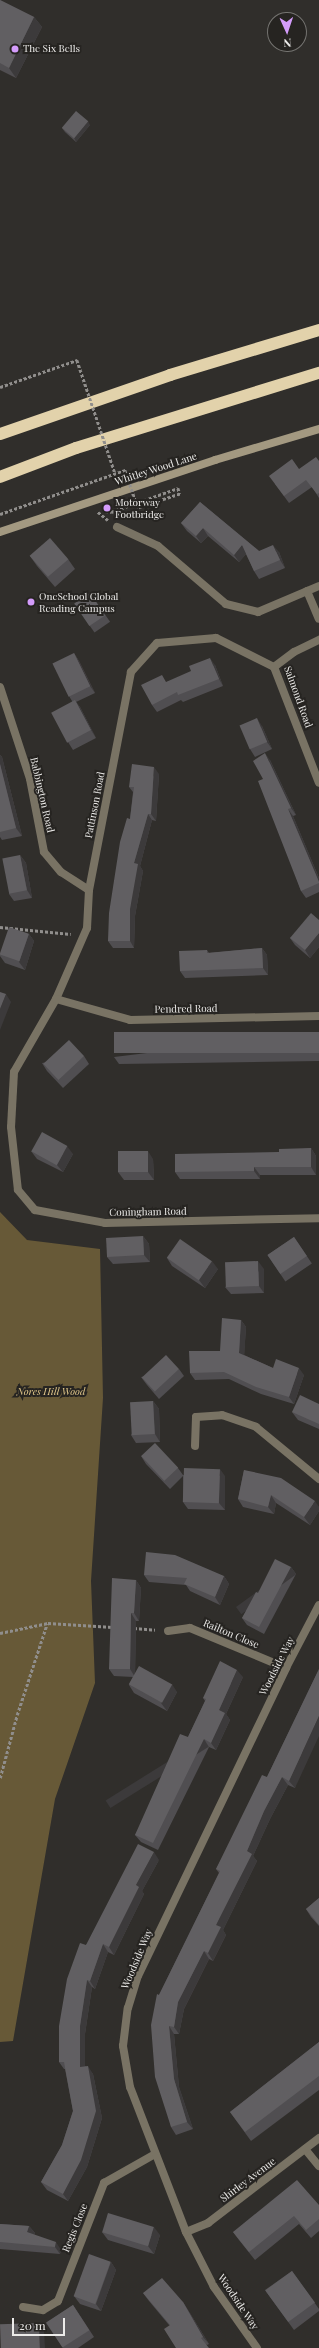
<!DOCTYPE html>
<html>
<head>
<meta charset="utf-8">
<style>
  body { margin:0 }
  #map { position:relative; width:319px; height:2348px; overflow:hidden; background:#302e2b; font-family:"Playfair Display",serif }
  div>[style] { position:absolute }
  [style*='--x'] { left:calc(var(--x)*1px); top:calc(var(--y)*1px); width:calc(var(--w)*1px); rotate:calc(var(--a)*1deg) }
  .forest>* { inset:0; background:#675937 }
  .path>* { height:2.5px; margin-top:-1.25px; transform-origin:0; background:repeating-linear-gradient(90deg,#908e8c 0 3px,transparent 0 5px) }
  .street>* { height:8px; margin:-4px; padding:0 4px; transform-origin:4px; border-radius:4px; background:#797364 }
  .secondary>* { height:8px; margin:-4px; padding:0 4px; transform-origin:4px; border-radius:4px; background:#a39981 }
  .highway>* { height:12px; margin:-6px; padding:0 6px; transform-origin:6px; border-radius:6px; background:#e2d2ab }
  .path-bridge>* { height:2.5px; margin-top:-1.25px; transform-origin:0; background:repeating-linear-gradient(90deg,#908e8c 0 3px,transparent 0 5px) }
  .wall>* { inset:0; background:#504e51; transform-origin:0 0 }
  .shaded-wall>* { inset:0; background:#3c3a3b; transform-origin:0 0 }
  .building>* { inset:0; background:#615f62; transform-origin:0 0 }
  .dots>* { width:11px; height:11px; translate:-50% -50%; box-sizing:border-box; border:2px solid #262421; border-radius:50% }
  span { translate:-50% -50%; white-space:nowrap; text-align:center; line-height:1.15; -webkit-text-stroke:4px #262421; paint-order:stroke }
  .poi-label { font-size:10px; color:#ecebe9 }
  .left { translate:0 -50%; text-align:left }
  .street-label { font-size:10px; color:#ecebe9 }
  .park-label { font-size:10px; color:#e2c88b; font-style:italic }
  .north { position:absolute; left:267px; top:12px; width:40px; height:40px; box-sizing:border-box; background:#262421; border:1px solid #757471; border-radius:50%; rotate:177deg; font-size:11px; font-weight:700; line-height:16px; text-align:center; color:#ecebe9 }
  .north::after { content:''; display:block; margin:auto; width:14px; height:18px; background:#d49cfb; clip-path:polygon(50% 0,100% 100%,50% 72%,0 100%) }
  .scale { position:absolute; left:12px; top:2318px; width:53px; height:18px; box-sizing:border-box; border:2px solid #ecebe9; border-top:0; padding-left:5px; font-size:12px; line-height:14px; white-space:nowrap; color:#ecebe9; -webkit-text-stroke:3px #262421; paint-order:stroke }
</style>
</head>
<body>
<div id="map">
  <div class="forest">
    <div style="clip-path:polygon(0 1212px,27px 1240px,100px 1249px,103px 1398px,91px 1581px,95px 1683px,55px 1799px,13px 2041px,0 2042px)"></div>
  </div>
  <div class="path">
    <div style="--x:0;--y:387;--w:82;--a:-19.3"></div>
    <div style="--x:105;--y:511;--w:6;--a:9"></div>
    <div style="--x:111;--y:512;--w:71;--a:-19.7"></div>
    <div style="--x:178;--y:488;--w:6;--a:72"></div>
    <div style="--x:180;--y:494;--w:44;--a:161.6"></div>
    <div style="--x:98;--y:512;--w:13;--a:39"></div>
    <div style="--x:0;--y:514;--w:133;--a:-19.4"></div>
    <div style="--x:0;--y:927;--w:71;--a:5.6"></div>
    <div style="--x:134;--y:1628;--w:21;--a:5"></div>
    <div style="--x:0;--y:1633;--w:49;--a:-11.8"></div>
    <div style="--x:48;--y:1623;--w:65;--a:3.5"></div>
    <div style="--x:0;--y:1778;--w:65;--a:-74.9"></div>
    <div style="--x:17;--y:1715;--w:96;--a:-71.8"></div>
  </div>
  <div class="street">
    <div style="--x:117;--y:527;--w:45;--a:24.9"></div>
    <div style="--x:158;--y:546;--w:89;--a:40.5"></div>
    <div style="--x:226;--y:604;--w:33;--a:14"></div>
    <div style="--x:258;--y:612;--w:66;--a:-23.1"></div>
    <div style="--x:307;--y:591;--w:30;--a:67"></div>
    <div style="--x:274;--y:667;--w:65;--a:-153.4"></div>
    <div style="--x:216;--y:638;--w:59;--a:175.2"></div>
    <div style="--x:157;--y:643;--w:39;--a:132"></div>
    <div style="--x:131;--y:672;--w:222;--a:100.9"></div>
    <div style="--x:89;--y:890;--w:38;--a:93"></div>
    <div style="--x:87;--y:928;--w:77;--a:113.6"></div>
    <div style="--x:56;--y:999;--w:84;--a:119.9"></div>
    <div style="--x:14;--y:1072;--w:55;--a:93.1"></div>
    <div style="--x:11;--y:1127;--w:63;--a:83.7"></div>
    <div style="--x:18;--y:1190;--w:26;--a:50"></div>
    <div style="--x:35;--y:1210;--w:71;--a:10.5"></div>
    <div style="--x:105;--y:1223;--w:214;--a:-1.3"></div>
    <div style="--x:274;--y:667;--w:124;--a:68.8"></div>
    <div style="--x:274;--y:667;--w:25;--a:-37"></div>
    <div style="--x:294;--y:652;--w:28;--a:-26"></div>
    <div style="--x:0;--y:687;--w:97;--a:71.9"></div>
    <div style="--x:30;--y:779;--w:74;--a:79.1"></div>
    <div style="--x:44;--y:852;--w:26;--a:50"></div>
    <div style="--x:61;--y:872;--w:33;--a:33"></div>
    <div style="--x:56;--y:999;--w:77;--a:15.8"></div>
    <div style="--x:130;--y:1020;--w:189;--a:-1.2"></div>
    <div style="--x:195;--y:1446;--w:29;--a:-88"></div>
    <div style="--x:196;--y:1417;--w:26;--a:-4"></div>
    <div style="--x:222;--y:1415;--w:36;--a:19"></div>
    <div style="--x:256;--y:1427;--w:82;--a:39.5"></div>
    <div style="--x:168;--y:1631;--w:22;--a:-8"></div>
    <div style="--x:190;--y:1628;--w:104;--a:22.6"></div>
    <div style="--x:305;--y:2149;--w:22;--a:51"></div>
    <div style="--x:186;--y:2232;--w:24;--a:-22"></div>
    <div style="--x:208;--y:2223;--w:140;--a:-37.4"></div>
    <div style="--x:23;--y:2307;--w:20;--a:9"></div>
    <div style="--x:43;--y:2310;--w:17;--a:-31"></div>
    <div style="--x:58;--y:2301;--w:127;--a:-68.7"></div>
    <div style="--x:104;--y:2183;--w:59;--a:-29.6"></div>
    <div style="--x:257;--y:2348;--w:75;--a:-125.2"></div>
    <div style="--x:214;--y:2287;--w:62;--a:-117"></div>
    <div style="--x:186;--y:2232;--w:155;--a:-111.1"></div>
    <div style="--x:130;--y:2087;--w:42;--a:-99.7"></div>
    <div style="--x:123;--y:2046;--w:38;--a:-83"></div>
    <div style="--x:128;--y:2008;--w:34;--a:-73"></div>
    <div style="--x:138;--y:1976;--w:342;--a:-64.3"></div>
    <div style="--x:286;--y:1668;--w:71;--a:-62.4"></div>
  </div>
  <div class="secondary">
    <div style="--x:0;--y:532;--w:227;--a:-18.5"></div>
    <div style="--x:215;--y:460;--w:109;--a:-16.6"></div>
  </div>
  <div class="highway">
    <div style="--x:0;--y:434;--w:180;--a:-19.1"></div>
    <div style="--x:170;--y:375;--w:156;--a:-16.8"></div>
    <div style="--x:0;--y:477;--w:81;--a:-20.9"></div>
    <div style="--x:76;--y:448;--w:254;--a:-17.2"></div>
  </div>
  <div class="path-bridge">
    <div style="--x:77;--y:360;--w:119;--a:71.4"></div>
    <div style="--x:125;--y:470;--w:40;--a:71.1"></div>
  </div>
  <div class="wall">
    <div style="clip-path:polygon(0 0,34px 17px,42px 27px,16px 78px,0 70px)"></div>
    <div style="clip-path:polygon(90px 125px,76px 142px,65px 132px,62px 128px)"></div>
    <div style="clip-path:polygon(319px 461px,319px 498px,312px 487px,289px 503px,275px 484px)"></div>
    <div style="clip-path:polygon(200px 502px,259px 551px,279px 552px,285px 568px,259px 579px,254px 571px,246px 554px,239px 562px,208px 536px,201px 543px,187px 531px,181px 523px)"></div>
    <div style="clip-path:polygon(30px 556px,68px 559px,75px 569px,55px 587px,37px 566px)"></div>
    <div style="left:90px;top:593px;width:35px;height:19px;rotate:55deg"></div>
    <div style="clip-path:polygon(74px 653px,79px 661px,95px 693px,76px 702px,80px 707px,96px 738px,73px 750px,68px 742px,72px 701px,69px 696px)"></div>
    <div style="clip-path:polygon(215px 665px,223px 686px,183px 702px,181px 700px,157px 712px,152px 705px,167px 682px)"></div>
    <div style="clip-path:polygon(262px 726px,272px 749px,255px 757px,250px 749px)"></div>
    <div style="clip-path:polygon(0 755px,2px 757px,22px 836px,2px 840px,0 837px)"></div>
    <div style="clip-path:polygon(270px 760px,296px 815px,293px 816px,319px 878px,319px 892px,306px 898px,301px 891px,263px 779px)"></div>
    <div style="clip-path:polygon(159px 774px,156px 821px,152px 820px,140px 866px,143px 871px,135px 916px,134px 948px,113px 948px,108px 941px,130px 819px,133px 792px,129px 787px)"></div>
    <div style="clip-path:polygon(20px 855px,26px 863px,32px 898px,14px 901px,9px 894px)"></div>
    <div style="clip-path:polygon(319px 920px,319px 947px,310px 958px,295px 945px,290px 938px)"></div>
    <div style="clip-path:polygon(29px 934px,34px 941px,25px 970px,5px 963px,0 956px,0 954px)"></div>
    <div style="clip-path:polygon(262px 948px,267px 955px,268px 975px,185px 978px,180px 971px,207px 950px,209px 953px)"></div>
    <div style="clip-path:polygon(319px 1032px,319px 1061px,119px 1064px,114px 1057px)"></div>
    <div style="clip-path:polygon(84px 1056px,89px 1064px,63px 1088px,47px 1071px,42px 1063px)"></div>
    <div style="clip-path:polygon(311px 1148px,316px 1156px,316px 1175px,260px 1175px,260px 1179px,180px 1179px,175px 1172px,279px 1152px)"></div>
    <div style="clip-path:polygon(31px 1151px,73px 1154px,63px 1172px,37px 1159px)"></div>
    <div style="clip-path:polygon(153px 1159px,154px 1180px,124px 1180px,118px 1172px)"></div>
    <div style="clip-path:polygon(143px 1236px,149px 1244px,150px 1262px,113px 1264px,107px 1257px)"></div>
    <div style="left:294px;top:1237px;width:32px;height:32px;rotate:56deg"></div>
    <div style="clip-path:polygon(167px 1258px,218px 1269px,205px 1288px,172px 1266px)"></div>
    <div style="clip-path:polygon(264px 1269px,264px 1293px,231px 1294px,225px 1287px)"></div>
    <div style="clip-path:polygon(241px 1320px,246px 1327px,244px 1355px,273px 1368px,304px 1375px,294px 1404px,261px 1394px,229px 1379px,195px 1380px,190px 1373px,220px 1351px)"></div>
    <div style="clip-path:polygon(179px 1369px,184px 1376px,159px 1399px,147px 1385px,141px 1377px)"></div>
    <div style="clip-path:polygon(153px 1401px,159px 1409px,160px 1442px,136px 1443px,131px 1435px)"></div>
    <div style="clip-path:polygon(319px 1404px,319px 1429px,298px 1420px,292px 1412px)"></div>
    <div style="clip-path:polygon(141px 1456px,178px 1468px,183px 1475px,225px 1476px,225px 1510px,188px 1509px,183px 1502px,183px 1476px,170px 1489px,146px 1464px)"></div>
    <div style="clip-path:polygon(244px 1470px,319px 1507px,319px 1511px,310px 1525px,276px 1503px,274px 1514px,243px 1507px,238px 1499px)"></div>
    <div style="clip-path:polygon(291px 1567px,296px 1574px,264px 1634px,247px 1625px,242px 1618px,258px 1593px)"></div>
    <div style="clip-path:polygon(144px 1575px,224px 1576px,229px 1584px,220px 1605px,190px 1591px,186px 1585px,149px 1582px)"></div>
    <div style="clip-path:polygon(136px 1580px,141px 1588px,139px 1621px,136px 1621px,135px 1673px,177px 1692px,167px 1711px,134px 1693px,129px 1685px,133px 1677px,114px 1676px,109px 1669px)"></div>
    <div style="clip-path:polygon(319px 1669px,295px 1788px,288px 1785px,270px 1819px,253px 1856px,257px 1861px,223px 1930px,226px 1935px,213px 1961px,209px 1959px,184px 2009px,179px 2034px,174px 2034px,179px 2087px,193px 2129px,176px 2135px,171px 2127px,159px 1995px,219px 1873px,216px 1869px,267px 1777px)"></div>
    <div style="clip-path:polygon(243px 1677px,226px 1714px,230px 1720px,216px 1750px,209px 1747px,158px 1850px,141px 1842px,135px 1835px,188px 1737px,205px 1701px,203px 1698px)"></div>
    <div style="clip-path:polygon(159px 1860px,142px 1891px,144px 1894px,114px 1955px,108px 1952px,95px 1989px,92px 1987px,85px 2034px,85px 2066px,93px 2074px,102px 2118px,87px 2167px,68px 2201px,47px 2190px,41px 2182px,62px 2145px,73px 2111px,65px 2069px,64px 2069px,59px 2062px,86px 1945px)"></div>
    <div style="clip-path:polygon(319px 1898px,319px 1926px,311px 1917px,306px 1909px)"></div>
    <div style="clip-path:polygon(319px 2042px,319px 2090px,251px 2141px,230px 2112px)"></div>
    <div style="clip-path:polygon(319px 2205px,319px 2231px,311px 2238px,299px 2224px,255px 2260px,239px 2240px,233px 2232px)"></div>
    <div style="clip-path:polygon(0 2224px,29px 2226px,35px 2233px,34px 2235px,61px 2250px,60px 2254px,0 2249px)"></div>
    <div style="clip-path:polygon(102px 2232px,160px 2235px,154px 2254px,108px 2240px)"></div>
    <div style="clip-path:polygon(111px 2262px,116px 2270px,101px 2311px,80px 2304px,74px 2296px)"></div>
    <div style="clip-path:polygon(292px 2271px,319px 2309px,319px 2311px,294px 2330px,265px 2290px)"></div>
    <div style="clip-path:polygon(143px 2293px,183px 2302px,188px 2310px,209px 2344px,207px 2345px,169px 2325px,149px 2301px)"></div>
    <div style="clip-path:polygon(73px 2305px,94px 2337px,78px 2348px,63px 2348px,46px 2323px)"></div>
  </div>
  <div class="shaded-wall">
    <div style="clip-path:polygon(34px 17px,42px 27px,16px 78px,9px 68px)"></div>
    <div style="clip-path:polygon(88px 121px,90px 125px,76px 142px,74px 138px)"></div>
    <div style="clip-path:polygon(203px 528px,208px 536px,201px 543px,196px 536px)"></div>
    <div style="clip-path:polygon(242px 545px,248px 552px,239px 562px,234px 555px)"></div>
    <div style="clip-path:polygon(273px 545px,279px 552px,285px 568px,280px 560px)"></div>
    <div style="clip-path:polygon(74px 653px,79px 661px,95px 693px,90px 686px)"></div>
    <div style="clip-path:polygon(210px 658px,215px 665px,223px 686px,219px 679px)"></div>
    <div style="clip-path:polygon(75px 700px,80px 707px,96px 738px,91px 730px)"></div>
    <div style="clip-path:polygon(257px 718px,262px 726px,272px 749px,267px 742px)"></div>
    <div style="clip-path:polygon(265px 753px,270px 760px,296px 815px,291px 808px)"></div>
    <div style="clip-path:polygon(0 755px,2px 757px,22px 836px,16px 828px,0 764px)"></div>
    <div style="clip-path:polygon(154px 767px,159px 774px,156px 821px,151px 814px)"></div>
    <div style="clip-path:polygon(288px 809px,293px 816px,319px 878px,319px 882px)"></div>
    <div style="clip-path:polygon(148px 814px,152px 820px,140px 866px,143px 871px,135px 916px,134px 948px,130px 941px,130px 909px,134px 863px)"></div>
    <div style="clip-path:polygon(20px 855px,26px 863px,32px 898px,27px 890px)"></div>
    <div style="clip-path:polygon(319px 933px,319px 947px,310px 958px,305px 950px)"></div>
    <div style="clip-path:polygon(29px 934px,34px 941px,25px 970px,19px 962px)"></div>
    <div style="clip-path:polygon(262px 948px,267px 955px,268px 975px,263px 968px)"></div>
    <div style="clip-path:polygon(6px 994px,11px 1002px,0 1030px,0 1009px)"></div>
    <div style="clip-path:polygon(67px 1146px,73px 1154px,63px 1172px,57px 1165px)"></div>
    <div style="clip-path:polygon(311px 1148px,316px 1156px,316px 1175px,311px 1167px)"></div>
    <div style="clip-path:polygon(148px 1151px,153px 1159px,154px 1180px,148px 1172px)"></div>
    <div style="clip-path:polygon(254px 1167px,260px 1175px,260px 1179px,254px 1171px)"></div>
    <div style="clip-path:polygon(143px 1236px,149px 1244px,150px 1262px,144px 1255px)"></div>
    <div style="clip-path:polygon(212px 1261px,218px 1269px,205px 1288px,199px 1280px)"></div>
    <div style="clip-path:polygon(258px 1261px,264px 1269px,264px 1293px,259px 1286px)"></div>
    <div style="clip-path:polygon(241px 1320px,246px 1327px,244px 1360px,239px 1353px)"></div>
    <div style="clip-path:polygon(299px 1368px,304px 1375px,294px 1404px,289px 1397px)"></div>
    <div style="clip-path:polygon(153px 1401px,159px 1409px,160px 1442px,155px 1434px)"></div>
    <div style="clip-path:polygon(220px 1469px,225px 1476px,225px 1510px,219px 1503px)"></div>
    <div style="clip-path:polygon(271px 1495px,276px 1503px,274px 1514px,268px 1507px)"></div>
    <div style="clip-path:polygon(315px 1501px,319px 1507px,319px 1511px,310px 1525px,304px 1517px)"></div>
    <div style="left:291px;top:1567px;width:9px;height:68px;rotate:54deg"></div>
    <div style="clip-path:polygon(224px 1576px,229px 1584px,220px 1605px,215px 1597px)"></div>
    <div style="clip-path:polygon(136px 1580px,141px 1588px,139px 1621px,134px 1613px)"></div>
    <div style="clip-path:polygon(131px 1613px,136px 1621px,135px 1677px,130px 1669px)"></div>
    <div style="clip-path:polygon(237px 1670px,243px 1677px,226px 1714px,230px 1720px,216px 1750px,211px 1743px,219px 1710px)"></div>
    <div style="clip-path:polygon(172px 1684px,177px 1692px,167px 1711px,161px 1703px)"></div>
    <div style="clip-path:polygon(319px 1716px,319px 1736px,295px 1788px,289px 1781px)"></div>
    <div style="left:204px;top:1739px;width:9px;height:116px;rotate:58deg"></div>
    <div style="clip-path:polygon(282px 1777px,288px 1785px,270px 1819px,253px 1856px,257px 1861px,223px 1930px,226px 1935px,213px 1961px,208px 1953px,216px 1925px,247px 1851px,264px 1811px)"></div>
    <div style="clip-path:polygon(154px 1852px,159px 1860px,142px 1891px,144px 1894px,114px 1955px,109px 1947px,136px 1885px)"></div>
    <div style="clip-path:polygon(103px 1944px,108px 1952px,95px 1989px,90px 1981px)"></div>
    <div style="clip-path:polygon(204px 1951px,209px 1959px,184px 2009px,179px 2034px,174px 2027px,178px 2002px)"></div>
    <div style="clip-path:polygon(87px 1980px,92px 1987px,85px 2034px,85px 2075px,80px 2067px,80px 2026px)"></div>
    <div style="clip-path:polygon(169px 2026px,174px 2034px,179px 2087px,193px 2129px,187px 2122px,174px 2079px)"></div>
    <div style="clip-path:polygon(88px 2066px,93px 2074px,102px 2118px,87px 2167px,68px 2201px,63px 2194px)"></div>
    <div style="clip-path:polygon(29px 2226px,35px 2233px,33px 2240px,27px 2232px)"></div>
    <div style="clip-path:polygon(154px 2227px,160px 2235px,154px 2254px,148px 2246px)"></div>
    <div style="clip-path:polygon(56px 2242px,61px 2250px,60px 2254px,55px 2247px)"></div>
    <div style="clip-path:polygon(111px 2262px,116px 2270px,101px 2311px,96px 2304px)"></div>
    <div style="clip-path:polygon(183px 2302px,188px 2310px,209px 2344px,203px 2337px)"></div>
    <div style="clip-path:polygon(39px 2323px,44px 2331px,45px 2348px,40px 2348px)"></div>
  </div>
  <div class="building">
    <div style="clip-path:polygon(0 0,34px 17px,9px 68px,0 63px)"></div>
    <div style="left:76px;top:111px;width:16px;height:22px;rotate:40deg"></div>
    <div style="clip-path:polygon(316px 457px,319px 461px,319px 493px,317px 494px,306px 480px,284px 496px,269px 476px,292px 459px,299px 469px)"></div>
    <div style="clip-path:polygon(200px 502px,259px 551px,273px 545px,280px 560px,254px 571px,242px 545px,234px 555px,203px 528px,196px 536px,181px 523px)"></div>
    <div style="left:50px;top:538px;width:28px;height:27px;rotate:49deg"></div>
    <div style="left:90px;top:593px;width:27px;height:19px;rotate:56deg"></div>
    <div style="left:74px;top:653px;width:37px;height:24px;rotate:64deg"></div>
    <div style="clip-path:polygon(210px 658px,219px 679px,178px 695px,177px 692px,152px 705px,141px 685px,162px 675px,166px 682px,191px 671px,189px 666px)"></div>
    <div style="left:75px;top:700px;width:34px;height:27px;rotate:62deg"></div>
    <div style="left:257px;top:718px;width:26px;height:19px;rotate:67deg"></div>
    <div style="clip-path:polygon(265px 753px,291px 808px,288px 809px,319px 882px,319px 883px,301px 891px,258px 781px,263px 779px,253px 761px)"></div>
    <div style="clip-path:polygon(0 764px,16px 828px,0 832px)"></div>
    <div style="clip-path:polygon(132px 764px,154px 767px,151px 814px,148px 814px,134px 863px,138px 864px,130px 909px,130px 941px,108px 941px,109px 913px,120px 842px,127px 818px,130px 819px,134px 787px,129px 787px)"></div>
    <div style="left:20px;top:855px;width:36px;height:18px;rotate:79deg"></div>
    <div style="clip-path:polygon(311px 913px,319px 920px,319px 933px,305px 950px,290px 938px)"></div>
    <div style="left:9px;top:927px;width:21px;height:29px;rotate:19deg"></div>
    <div style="clip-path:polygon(262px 948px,263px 968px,180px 971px,179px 951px,207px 950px,207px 953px)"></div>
    <div style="clip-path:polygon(0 992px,6px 994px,0 1009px)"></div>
    <div style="left:319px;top:1032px;width:21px;height:205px;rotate:90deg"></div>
    <div style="left:69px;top:1040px;width:22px;height:35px;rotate:47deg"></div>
    <div style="left:42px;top:1132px;width:29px;height:22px;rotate:29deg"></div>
    <div style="clip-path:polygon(311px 1148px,311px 1167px,254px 1167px,254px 1171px,175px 1172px,175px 1154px,279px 1152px,279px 1149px)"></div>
    <div style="left:118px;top:1151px;width:30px;height:21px"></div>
    <div style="left:143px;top:1236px;width:19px;height:37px;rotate:87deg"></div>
    <div style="left:294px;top:1237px;width:23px;height:32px;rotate:56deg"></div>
    <div style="left:180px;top:1239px;width:39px;height:23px;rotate:35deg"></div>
    <div style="left:258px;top:1261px;width:25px;height:33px;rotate:88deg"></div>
    <div style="clip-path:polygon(222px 1318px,241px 1320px,239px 1353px,273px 1368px,276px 1359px,299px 1368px,289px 1397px,256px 1387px,224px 1372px,190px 1373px,189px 1351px,220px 1351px)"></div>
    <div style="left:166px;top:1355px;width:19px;height:33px;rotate:47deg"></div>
    <div style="clip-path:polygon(300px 1395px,319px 1404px,319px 1424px,292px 1412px)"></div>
    <div style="left:153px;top:1401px;width:33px;height:23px;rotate:87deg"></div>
    <div style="left:155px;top:1443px;width:34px;height:19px;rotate:47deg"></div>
    <div style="left:184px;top:1468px;width:36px;height:34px;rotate:2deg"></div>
    <div style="clip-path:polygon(244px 1470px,281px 1478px,315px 1501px,304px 1517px,271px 1495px,268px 1507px,238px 1499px)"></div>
    <div style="clip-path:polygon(146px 1552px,175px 1555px,224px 1576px,215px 1597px,184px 1584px,187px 1578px,144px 1575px)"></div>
    <div style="clip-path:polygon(275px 1559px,291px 1567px,259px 1627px,242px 1618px,256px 1592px,258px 1593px)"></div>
    <div style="clip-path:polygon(112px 1578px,136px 1580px,134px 1613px,131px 1613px,130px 1669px,109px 1669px)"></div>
    <div style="clip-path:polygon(220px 1661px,237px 1670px,219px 1710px,225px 1713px,211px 1743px,204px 1739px,153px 1843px,135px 1835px,180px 1734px,188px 1737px,206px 1699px,203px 1698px)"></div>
    <div style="left:139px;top:1666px;width:38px;height:21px;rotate:29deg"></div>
    <div style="clip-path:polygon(319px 1669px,319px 1716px,289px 1781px,282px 1777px,264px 1811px,247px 1851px,252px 1854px,216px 1925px,221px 1927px,208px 1953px,204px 1951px,178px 2002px,174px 2027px,169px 2026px,174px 2079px,187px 2122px,171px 2127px,155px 2077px,151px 2025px,157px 1994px,159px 1995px,220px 1871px,216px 1869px,262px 1775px,267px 1777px)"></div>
    <div style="clip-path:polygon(138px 1844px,154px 1852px,136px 1885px,139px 1887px,109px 1947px,103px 1944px,90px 1981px,87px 1980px,80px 2026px,80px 2067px,88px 2066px,96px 2111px,81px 2160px,63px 2194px,41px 2182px,62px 2145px,73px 2111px,64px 2062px,59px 2062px,59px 2026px,67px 1979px,80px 1943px,86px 1945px)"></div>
    <div style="clip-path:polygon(319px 1898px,319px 1925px,306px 1909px)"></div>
    <div style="clip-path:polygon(319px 2042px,319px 2076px,245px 2132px,230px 2112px)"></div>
    <div style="clip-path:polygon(297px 2180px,319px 2205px,319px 2219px,306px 2230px,294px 2216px,249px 2252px,233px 2232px)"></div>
    <div style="left:108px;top:2213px;width:48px;height:20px;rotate:17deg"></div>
    <div style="clip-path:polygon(0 2224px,29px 2226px,27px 2232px,56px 2242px,55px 2247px,0 2242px)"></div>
    <div style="left:89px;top:2254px;width:23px;height:45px;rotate:20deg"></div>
    <div style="left:292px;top:2271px;width:39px;height:33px;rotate:54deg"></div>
    <div style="clip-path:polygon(162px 2278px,183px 2302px,203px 2337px,201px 2338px,209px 2348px,176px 2348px,164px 2329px,170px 2325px,143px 2293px)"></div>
    <div style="left:73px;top:2305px;width:30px;height:32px;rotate:57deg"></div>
    <div style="left:39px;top:2323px;width:25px;height:39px;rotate:88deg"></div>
  </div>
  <div class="dots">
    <div style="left:15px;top:49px;background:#d49cfb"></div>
    <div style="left:107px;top:508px;background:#d49cfb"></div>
    <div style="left:31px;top:602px;background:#d49cfb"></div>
  </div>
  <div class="poi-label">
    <span class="left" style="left:23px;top:49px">The Six Bells</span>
    <span class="left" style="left:115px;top:508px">Motorway<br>Footbridge</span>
    <span class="left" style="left:39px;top:602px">OneSchool Global<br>Reading Campus</span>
  </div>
  <div class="street-label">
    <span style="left:156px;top:469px;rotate:-18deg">Whitley Wood Lane</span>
    <span style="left:298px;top:697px;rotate:70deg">Salmond Road</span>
    <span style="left:42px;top:795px;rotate:77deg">Babbington Road</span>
    <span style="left:95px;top:805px;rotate:-79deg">Pattinson Road</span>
    <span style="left:186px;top:1009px;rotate:-1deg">Pendred Road</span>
    <span style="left:148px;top:1212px;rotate:-1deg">Coningham Road</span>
    <span style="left:231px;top:1634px;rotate:23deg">Railton Close</span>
    <span style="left:277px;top:1666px;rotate:-63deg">Woodside Way</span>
    <span style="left:137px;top:1959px;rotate:-67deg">Woodside Way</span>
    <span style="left:248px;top:2180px;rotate:-37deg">Shirley Avenue</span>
    <span style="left:75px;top:2228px;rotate:-68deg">Regis Close</span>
    <span style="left:238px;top:2302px;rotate:56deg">Woodside Way</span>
  </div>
  <div class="park-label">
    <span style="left:51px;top:1392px">Nores Hill Wood</span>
  </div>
  <div class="north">N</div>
  <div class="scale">20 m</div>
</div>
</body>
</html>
